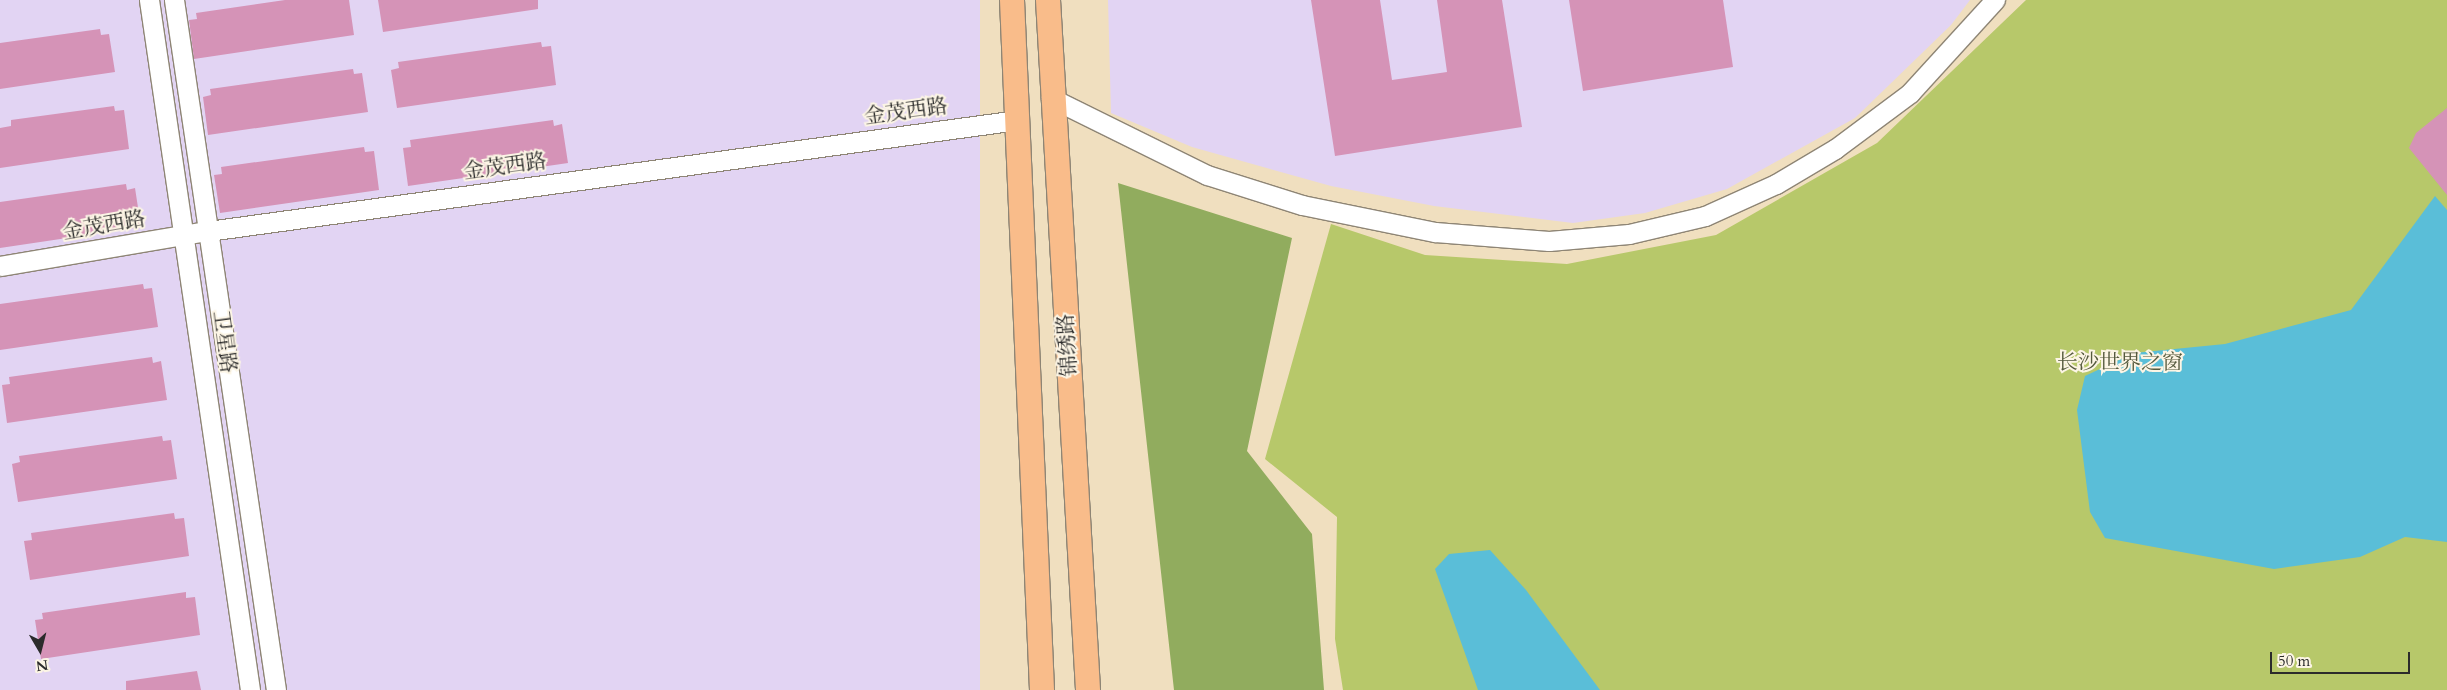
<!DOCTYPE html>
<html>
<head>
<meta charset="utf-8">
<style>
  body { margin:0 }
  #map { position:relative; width:2447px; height:690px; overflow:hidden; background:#f0dfbf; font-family:Cardo,"Noto Serif SC",serif }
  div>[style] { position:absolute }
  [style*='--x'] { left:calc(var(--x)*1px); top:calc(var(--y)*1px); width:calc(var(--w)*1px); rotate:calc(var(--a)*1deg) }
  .built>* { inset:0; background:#e2d4f3; transform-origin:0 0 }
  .green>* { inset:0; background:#b7c86a }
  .forest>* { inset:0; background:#91ac5e }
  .water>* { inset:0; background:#5abed8 }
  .building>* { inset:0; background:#d593b7 }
  .roads { filter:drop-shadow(1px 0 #8e8575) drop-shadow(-1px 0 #8e8575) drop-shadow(0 1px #8e8575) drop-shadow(0 -1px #8e8575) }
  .minor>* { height:19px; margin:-9.5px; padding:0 9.5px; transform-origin:9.5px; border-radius:9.5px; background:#fff }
  .major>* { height:24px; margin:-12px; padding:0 12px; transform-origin:12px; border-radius:12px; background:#f9bc8a }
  span { translate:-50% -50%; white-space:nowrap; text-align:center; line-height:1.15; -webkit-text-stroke:4px #fcf5e5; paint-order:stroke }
  .street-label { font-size:21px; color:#2b2b2b }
  .park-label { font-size:21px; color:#555a3e }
  .north { position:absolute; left:15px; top:625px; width:50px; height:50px; -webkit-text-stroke:4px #fcf5e5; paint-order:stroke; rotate:172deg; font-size:14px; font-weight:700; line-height:20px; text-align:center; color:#2b2b2b }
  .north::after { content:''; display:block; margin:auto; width:18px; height:22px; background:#2b2b2b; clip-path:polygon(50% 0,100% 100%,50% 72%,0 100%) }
  .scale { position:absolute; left:2270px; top:652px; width:140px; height:22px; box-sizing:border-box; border:2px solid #2b2b2b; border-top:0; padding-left:6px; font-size:15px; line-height:18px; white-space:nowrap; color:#2b2b2b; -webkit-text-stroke:4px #fcf5e5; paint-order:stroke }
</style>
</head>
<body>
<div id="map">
  <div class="built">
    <div style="left:0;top:0;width:980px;height:690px"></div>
    <div style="clip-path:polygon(1108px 0,1970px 0,1951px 25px,1855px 118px,1727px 189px,1645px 213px,1573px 223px,1434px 206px,1331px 186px,1192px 147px,1111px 113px)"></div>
  </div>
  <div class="green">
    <div style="clip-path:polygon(2026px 0,2447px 0,2447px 690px,1343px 690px,1335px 639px,1337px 517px,1265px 459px,1331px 224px,1425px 255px,1567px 264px,1716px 235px,1877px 143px)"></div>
  </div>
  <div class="forest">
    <div style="clip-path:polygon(1118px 183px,1292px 238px,1247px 451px,1312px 534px,1324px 690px,1174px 690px)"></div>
  </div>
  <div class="water">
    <div style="clip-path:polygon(2435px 196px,2447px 210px,2447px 542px,2405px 537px,2360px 557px,2274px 569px,2105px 538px,2090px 512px,2077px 410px,2085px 376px,2134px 353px,2225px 344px,2351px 310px)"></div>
    <div style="clip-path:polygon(1490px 550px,1526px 590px,1600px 690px,1478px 690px,1435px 569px,1449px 554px)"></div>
  </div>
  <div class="building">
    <div style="clip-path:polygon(285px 0,349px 0,354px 35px,194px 59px,189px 20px,197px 19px,196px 13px)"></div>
    <div style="clip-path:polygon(378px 0,538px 0,538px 9px,383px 32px)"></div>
    <div style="clip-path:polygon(1311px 0,1380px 0,1392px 80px,1447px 72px,1437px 0,1502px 0,1522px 127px,1335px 156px)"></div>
    <div style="clip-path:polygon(1569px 0,1723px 0,1733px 67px,1583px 91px)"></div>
    <div style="clip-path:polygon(100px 29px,101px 35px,109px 34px,115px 72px,0 89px,0 43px)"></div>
    <div style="clip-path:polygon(541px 42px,542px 47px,551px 46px,556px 85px,397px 108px,391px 70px,399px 68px,398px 62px)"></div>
    <div style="clip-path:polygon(353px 69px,354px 74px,362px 73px,368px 112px,208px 135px,203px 97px,211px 95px,210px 89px)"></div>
    <div style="clip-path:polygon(114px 106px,115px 111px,124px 110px,129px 149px,0 168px,0 128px,11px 126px,11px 120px)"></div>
    <div style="clip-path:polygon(2447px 108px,2447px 195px,2409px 148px,2416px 133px)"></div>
    <div style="clip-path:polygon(553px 120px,554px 126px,562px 124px,568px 163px,408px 186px,403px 148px,411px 147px,410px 140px)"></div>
    <div style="clip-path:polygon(364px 147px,365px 152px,374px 151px,379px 190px,220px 213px,214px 175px,222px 174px,221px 167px)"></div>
    <div style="clip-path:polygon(126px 184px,127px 190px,135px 188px,141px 227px,0 248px,0 202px)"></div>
    <div style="clip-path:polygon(143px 284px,144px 289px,152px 288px,158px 327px,0 350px,0 304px)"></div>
    <div style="clip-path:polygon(152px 357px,153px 363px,161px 361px,167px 400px,7px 423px,2px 385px,10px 384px,9px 377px)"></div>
    <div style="clip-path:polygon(162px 436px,163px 441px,171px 440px,177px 479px,18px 502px,12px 464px,20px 462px,19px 456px)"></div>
    <div style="clip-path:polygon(174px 513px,175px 519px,184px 518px,189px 556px,30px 580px,24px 541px,32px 540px,31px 533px)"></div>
    <div style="clip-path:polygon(186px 592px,186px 598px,195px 597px,200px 635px,41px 659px,35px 620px,43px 619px,42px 613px)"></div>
    <div style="clip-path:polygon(197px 671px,201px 690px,126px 690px,126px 681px)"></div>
  </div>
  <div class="roads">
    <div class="minor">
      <div style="--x:149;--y:0;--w:697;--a:81.67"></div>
      <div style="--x:174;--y:0;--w:697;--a:81.59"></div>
      <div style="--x:1051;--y:98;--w:174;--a:26.3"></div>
      <div style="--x:1207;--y:175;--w:100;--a:17.5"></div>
      <div style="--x:1302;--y:205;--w:136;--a:11.5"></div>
      <div style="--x:1435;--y:232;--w:114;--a:4.5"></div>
      <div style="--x:1549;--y:241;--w:80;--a:-5"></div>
      <div style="--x:1629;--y:234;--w:78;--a:-13.3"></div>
      <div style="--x:1705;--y:216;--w:78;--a:-24.3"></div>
      <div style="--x:1776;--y:184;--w:69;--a:-30.7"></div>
      <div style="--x:1835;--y:149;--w:94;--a:-36.7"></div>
      <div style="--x:1910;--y:93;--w:126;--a:-47.6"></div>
      <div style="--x:0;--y:266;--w:211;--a:-9.6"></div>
      <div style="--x:208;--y:231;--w:817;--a:-7.81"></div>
    </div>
    <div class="major">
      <div style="--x:1012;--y:0;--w:691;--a:87.51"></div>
      <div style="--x:1048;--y:0;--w:691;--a:86.68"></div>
    </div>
  </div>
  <div class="street-label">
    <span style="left:906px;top:112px;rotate:-8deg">金茂西路</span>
    <span style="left:505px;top:167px;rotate:-8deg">金茂西路</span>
    <span style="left:104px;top:226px;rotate:-10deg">金茂西路</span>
    <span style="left:224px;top:342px;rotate:82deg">卫星路</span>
    <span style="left:1068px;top:345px;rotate:-94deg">锦绣路</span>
  </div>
  <div class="park-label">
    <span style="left:2120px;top:363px">长沙世界之窗</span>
  </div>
  <div class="north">N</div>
  <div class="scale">50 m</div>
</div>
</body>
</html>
